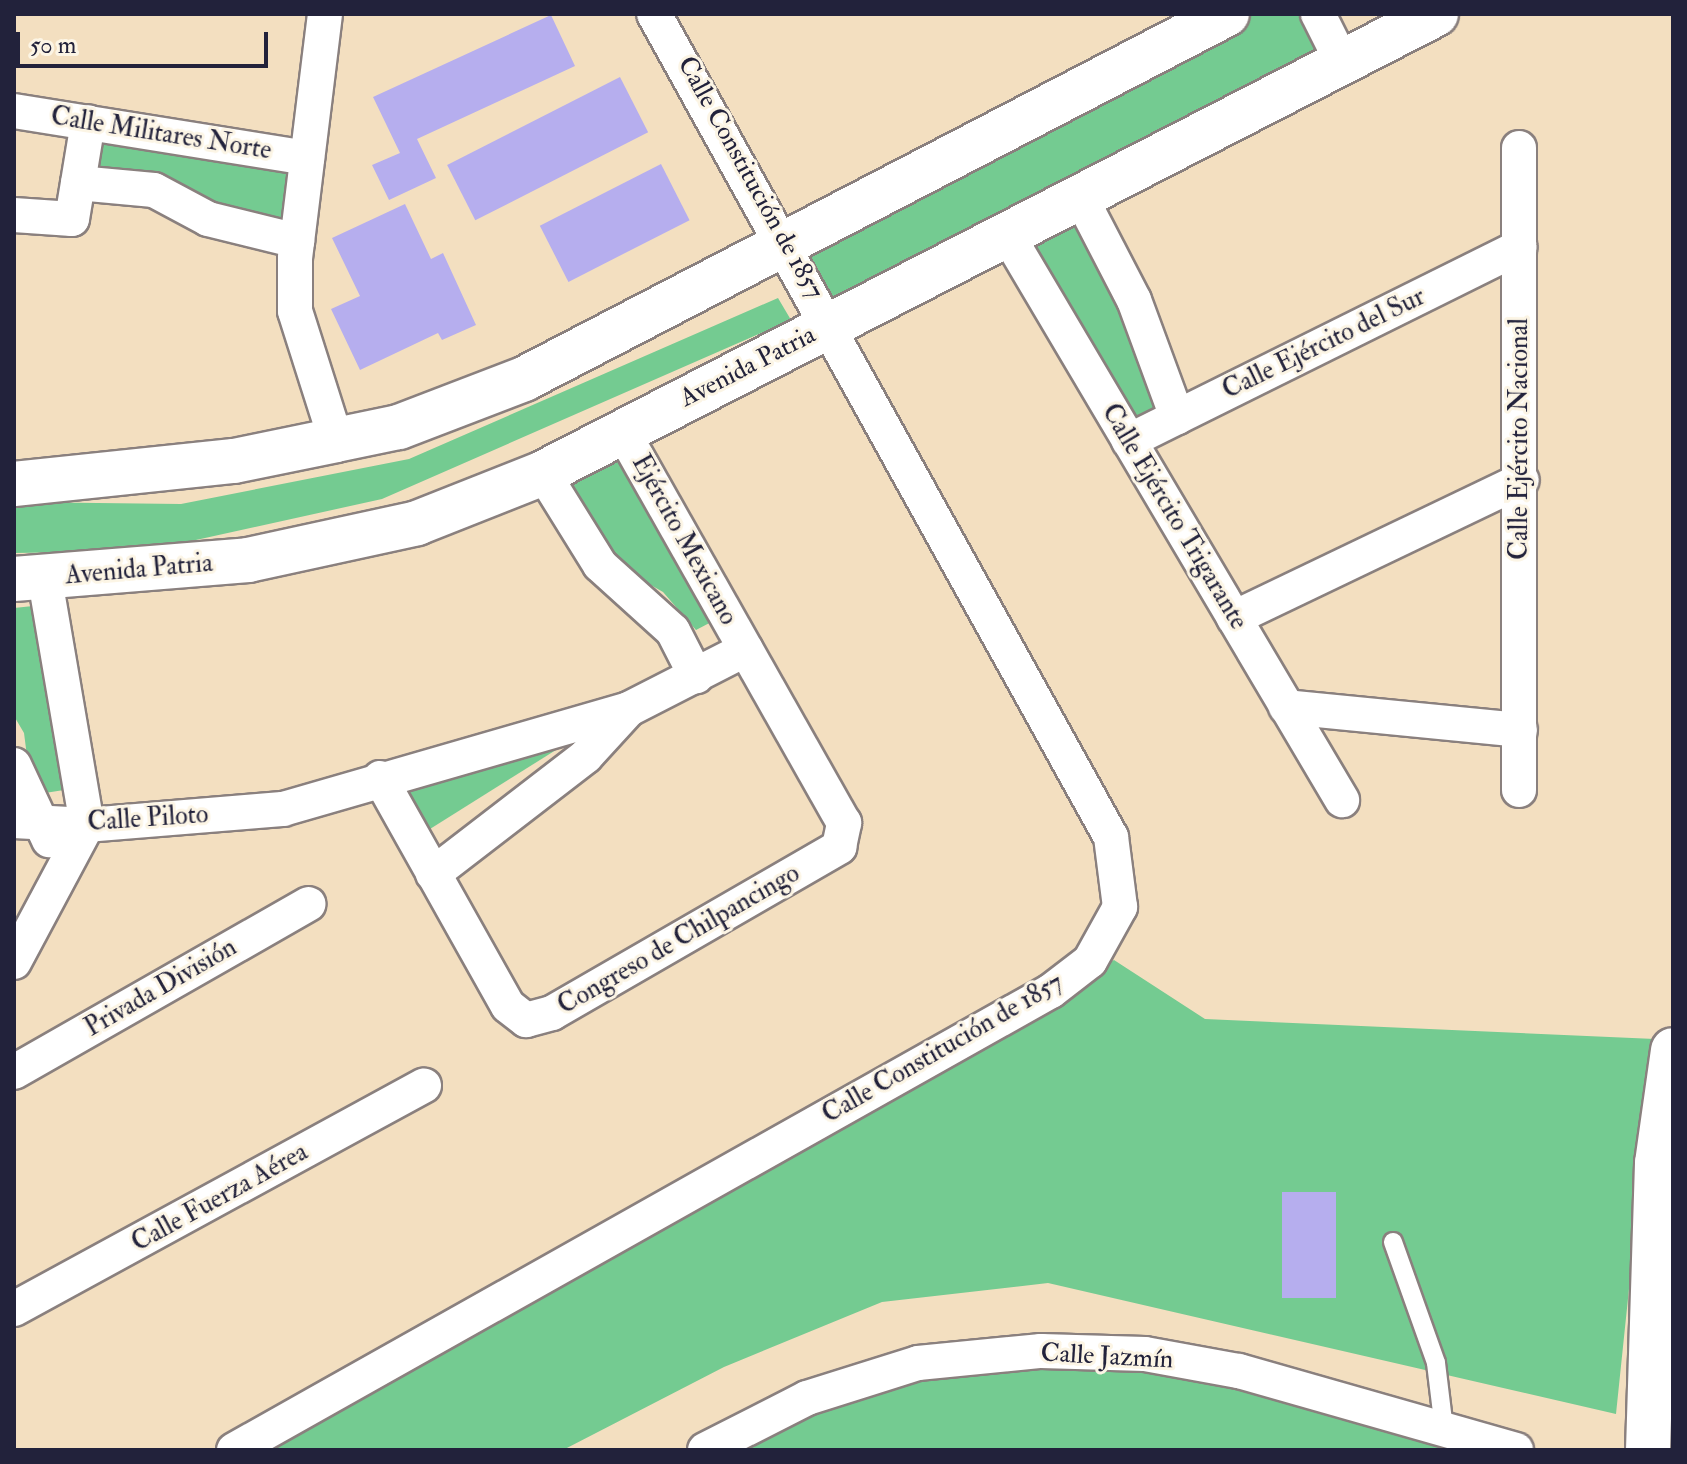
<!DOCTYPE html>
<html>
<head>
<meta charset="utf-8">
<style>
  body { margin:0 }
  #map { position:relative; width:1687px; height:1464px; overflow:hidden; background:#f3dfc0; font-family:"IM FELL Double Pica",serif }
  div>[style] { position:absolute }
  [style*='--x'] { left:calc(var(--x)*1px); top:calc(var(--y)*1px); width:calc(var(--w)*1px); rotate:calc(var(--a)*1deg) }
  .green>* { inset:0; background:#74cb91 }
  .building>* { inset:0; background:#b6aeee; transform-origin:0 0 }
  .roads { filter:drop-shadow(2px 0 #8a807e) drop-shadow(-2px 0 #8a807e) drop-shadow(0 2px #8a807e) drop-shadow(0 -2px #8a807e) }
  .lane>* { height:18px; margin:-9px; padding:0 9px; transform-origin:9px; border-radius:9px; background:#fff }
  .street>* { height:34px; margin:-17px; padding:0 17px; transform-origin:17px; border-radius:17px; background:#fff }
  .secondary>* { height:44px; margin:-22px; padding:0 22px; transform-origin:22px; border-radius:22px; background:#fff }
  span { translate:-50% -50%; white-space:nowrap; text-align:center; line-height:1.15; -webkit-text-stroke:6px #fcf5e5; paint-order:stroke }
  .street-label { font-size:26px; color:#22223b }
  .frame { position:absolute; inset:0; border:16px solid #22223b; pointer-events:none }
  .scale { position:absolute; left:16px; top:32px; width:252px; height:36px; box-sizing:border-box; border:4px solid #22223b; border-top:0; padding-left:10px; font-size:24px; line-height:28px; white-space:nowrap; color:#22223b; -webkit-text-stroke:6px #fcf5e5; paint-order:stroke }
</style>
</head>
<body>
<div id="map">
  <div class="green">
    <div style="clip-path:polygon(1227px 14px,1312px 14px,1342px 62px,837px 310px,795px 239px)"></div>
    <div style="clip-path:polygon(87px 129px,307px 158px,298px 235px,78px 183px)"></div>
    <div style="clip-path:polygon(1080px 196px,1177px 417px,1129px 441px,1007px 234px)"></div>
    <div style="clip-path:polygon(778px 298px,791px 320px,382px 499px,146px 551px,14px 553px,14px 502px,181px 504px,409px 459px)"></div>
    <div style="clip-path:polygon(618px 444px,719px 618px,696px 630px,663px 592px,628px 572px,560px 474px)"></div>
    <div style="clip-path:polygon(33px 606px,64px 790px,32px 795px,24px 733px,14px 716px,14px 608px)"></div>
    <div style="clip-path:polygon(575px 738px,430px 829px,406px 788px)"></div>
    <div style="clip-path:polygon(1114px 960px,1205px 1019px,1655px 1039px,1616px 1414px,1048px 1283px,882px 1302px,724px 1367px,563px 1450px,230px 1450px)"></div>
    <div style="clip-path:polygon(918px 1363px,1239px 1371px,1543px 1450px,703px 1450px)"></div>
  </div>
  <div class="building">
    <div style="clip-path:polygon(551px 15px,575px 66px,417px 139px,436px 178px,389px 200px,372px 165px,400px 153px,373px 97px)"></div>
    <div style="left:620px;top:77px;width:62px;height:194px;rotate:63deg"></div>
    <div style="left:661px;top:164px;width:63px;height:136px;rotate:63deg"></div>
    <div style="clip-path:polygon(405px 204px,431px 259px,443px 253px,476px 325px,442px 340px,438px 333px,360px 370px,331px 309px,360px 296px,332px 238px)"></div>
    <div style="left:1282px;top:1192px;width:54px;height:106px"></div>
  </div>
  <div class="roads">
    <div class="lane">
      <div style="--x:1393;--y:1242;--w:128;--a:70.4"></div>
      <div style="--x:1436;--y:1363;--w:66;--a:83.1"></div>
    </div>
    <div class="street">
      <div style="--x:325;--y:14;--w:246;--a:97"></div>
      <div style="--x:295;--y:258;--w:53;--a:90"></div>
      <div style="--x:295;--y:311;--w:135;--a:72.4"></div>
      <div style="--x:1318;--y:14;--w:54;--a:63.4"></div>
      <div style="--x:14;--y:111;--w:297;--a:9.1"></div>
      <div style="--x:1519;--y:148;--w:642;--a:90"></div>
      <div style="--x:78;--y:183;--w:76;--a:5.3"></div>
      <div style="--x:154;--y:190;--w:61;--a:28.2"></div>
      <div style="--x:208;--y:219;--w:92;--a:13.9"></div>
      <div style="--x:1080;--y:196;--w:117;--a:62.6"></div>
      <div style="--x:1134;--y:300;--w:125;--a:69.8"></div>
      <div style="--x:14;--y:215;--w:58;--a:3.9"></div>
      <div style="--x:72;--y:219;--w:98;--a:-80.6"></div>
      <div style="--x:1007;--y:234;--w:658;--a:59.38"></div>
      <div style="--x:1129;--y:441;--w:436;--a:-26.4"></div>
      <div style="--x:543;--y:473;--w:108;--a:58.2"></div>
      <div style="--x:600;--y:565;--w:98;--a:42.1"></div>
      <div style="--x:673;--y:631;--w:51;--a:62.9"></div>
      <div style="--x:1234;--y:618;--w:319;--a:-25.6"></div>
      <div style="--x:1286;--y:707;--w:235;--a:5.6"></div>
      <div style="--x:14;--y:765;--w:83;--a:65"></div>
      <div style="--x:380;--y:778;--w:261;--a:60.7"></div>
      <div style="--x:508;--y:1006;--w:23;--a:38"></div>
      <div style="--x:526;--y:1020;--w:27;--a:-15"></div>
      <div style="--x:552;--y:1013;--w:332;--a:-30"></div>
      <div style="--x:839;--y:847;--w:25;--a:-78"></div>
      <div style="--x:844;--y:823;--w:449;--a:-119.5"></div>
      <div style="--x:14;--y:821;--w:73;--a:3.1"></div>
      <div style="--x:87;--y:825;--w:197;--a:-4.7"></div>
      <div style="--x:283;--y:809;--w:360;--a:-16.1"></div>
      <div style="--x:629;--y:709;--w:131;--a:-27.1"></div>
      <div style="--x:433;--y:874;--w:193;--a:-37.6"></div>
      <div style="--x:586;--y:756;--w:64;--a:-47.5"></div>
      <div style="--x:14;--y:962;--w:155;--a:-61.9"></div>
      <div style="--x:87;--y:825;--w:251;--a:-99.7"></div>
      <div style="--x:14;--y:1072;--w:339;--a:-29.7"></div>
      <div style="--x:14;--y:1309;--w:467;--a:-28.6"></div>
      <div style="--x:234;--y:1450;--w:937;--a:-29.33"></div>
      <div style="--x:1051;--y:991;--w:49;--a:-37.6"></div>
      <div style="--x:1090;--y:961;--w:62;--a:-60.9"></div>
      <div style="--x:1120;--y:907;--w:71;--a:-97.3"></div>
      <div style="--x:1111;--y:837;--w:941;--a:-119.04"></div>
      <div style="--x:705;--y:1450;--w:114;--a:-27"></div>
      <div style="--x:807;--y:1398;--w:116;--a:-17.5"></div>
      <div style="--x:918;--y:1363;--w:124;--a:-5.6"></div>
      <div style="--x:1041;--y:1351;--w:104;--a:1.7"></div>
      <div style="--x:1145;--y:1354;--w:96;--a:10.3"></div>
      <div style="--x:1239;--y:1371;--w:288;--a:15.9"></div>
    </div>
    <div class="secondary">
      <div style="--x:14;--y:484;--w:221;--a:-6"></div>
      <div style="--x:234;--y:461;--w:104;--a:-11.6"></div>
      <div style="--x:336;--y:440;--w:64;--a:-11.7"></div>
      <div style="--x:399;--y:427;--w:134;--a:-21"></div>
      <div style="--x:524;--y:379;--w:792;--a:-27.44"></div>
      <div style="--x:14;--y:579;--w:235;--a:-4.6"></div>
      <div style="--x:248;--y:560;--w:173;--a:-12.3"></div>
      <div style="--x:417;--y:523;--w:136;--a:-21.6"></div>
      <div style="--x:543;--y:473;--w:1004;--a:-27.2"></div>
      <div style="--x:1648;--y:1450;--w:287;--a:-88.2"></div>
      <div style="--x:1657;--y:1163;--w:114;--a:-81.9"></div>
    </div>
  </div>
  <div class="street-label">
    <span style="left:161px;top:134px;rotate:9deg">Calle Militares Norte</span>
    <span style="left:750px;top:178px;rotate:61deg">Calle Constitución de 1857</span>
    <span style="left:1324px;top:344px;rotate:-26deg">Calle Ejército del Sur</span>
    <span style="left:748px;top:367px;rotate:-27deg">Avenida Patria</span>
    <span style="left:1520px;top:439px;rotate:-90deg">Calle Ejército Nacional</span>
    <span style="left:1174px;top:517px;rotate:59deg">Calle Ejército Trigarante</span>
    <span style="left:684px;top:540px;rotate:61deg">Ejército Mexicano</span>
    <span style="left:139px;top:570px;rotate:-5deg">Avenida Patria</span>
    <span style="left:148px;top:819px;rotate:-4deg">Calle Piloto</span>
    <span style="left:679px;top:940px;rotate:-30deg">Congreso de Chilpancingo</span>
    <span style="left:161px;top:988px;rotate:-30deg">Privada División</span>
    <span style="left:943px;top:1049px;rotate:-30deg">Calle Constitución de 1857</span>
    <span style="left:220px;top:1198px;rotate:-29deg">Calle Fuerza Aérea</span>
    <span style="left:1107px;top:1357px;rotate:3deg">Calle Jazmín</span>
  </div>
  <div class="frame"></div>
  <div class="scale">50 m</div>
</div>
</body>
</html>
